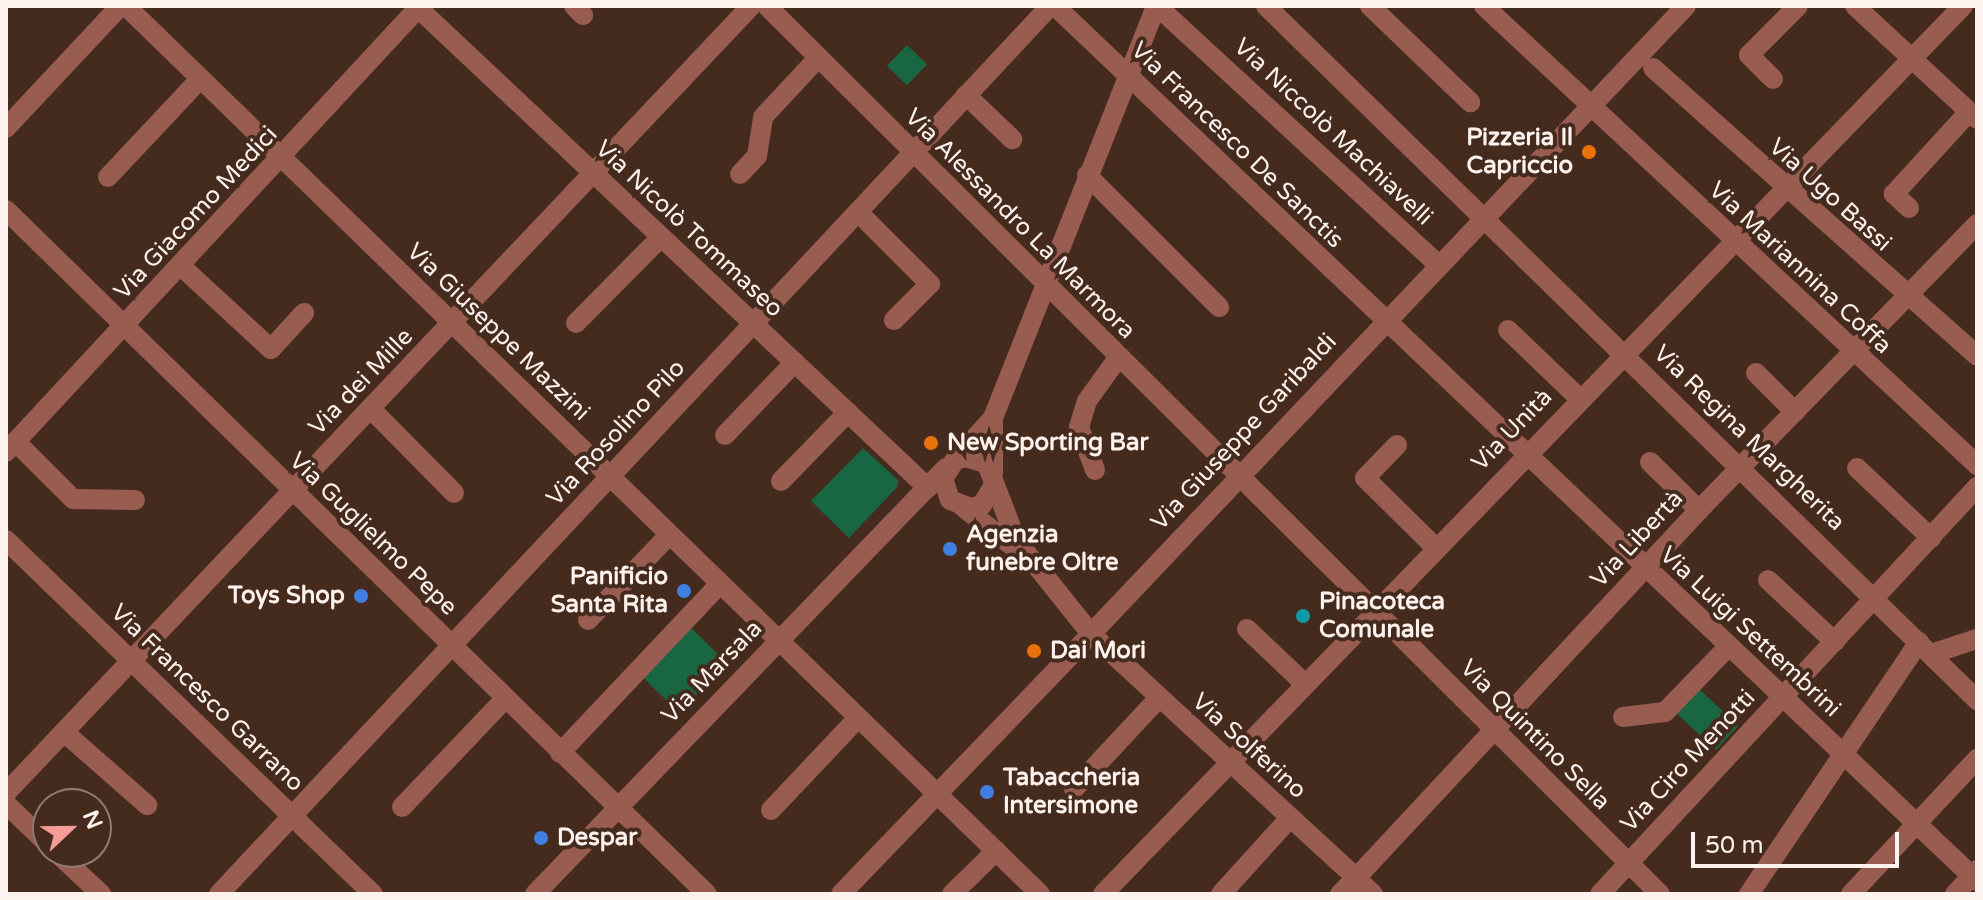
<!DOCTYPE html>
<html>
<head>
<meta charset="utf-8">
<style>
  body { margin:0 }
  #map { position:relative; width:1983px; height:900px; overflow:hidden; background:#452b1e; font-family:"Varela Round",sans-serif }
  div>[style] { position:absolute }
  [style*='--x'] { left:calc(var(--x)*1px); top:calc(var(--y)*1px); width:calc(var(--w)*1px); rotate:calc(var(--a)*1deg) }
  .green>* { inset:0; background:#186742; transform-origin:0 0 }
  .pedestrian>* { height:20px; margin:-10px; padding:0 10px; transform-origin:10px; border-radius:10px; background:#985c50 }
  .minor>* { height:20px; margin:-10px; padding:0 10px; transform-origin:10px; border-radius:10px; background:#985c50 }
  .tertiary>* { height:20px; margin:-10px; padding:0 10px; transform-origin:10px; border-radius:10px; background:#985c50 }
  .dots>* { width:22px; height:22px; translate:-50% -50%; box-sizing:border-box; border:4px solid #452b1e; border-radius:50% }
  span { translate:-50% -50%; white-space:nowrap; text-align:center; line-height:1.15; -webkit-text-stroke:8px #452b1e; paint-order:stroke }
  .street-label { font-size:24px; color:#fdf2ed }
  .poi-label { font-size:24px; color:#fdf2ed; font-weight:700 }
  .right { translate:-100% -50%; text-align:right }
  .left { translate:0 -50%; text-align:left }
  .frame { position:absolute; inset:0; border:8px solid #fdf2ed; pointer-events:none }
  .north { position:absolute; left:32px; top:788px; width:80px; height:80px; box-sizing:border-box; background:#452b1e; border:2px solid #8f7b71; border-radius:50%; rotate:68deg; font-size:22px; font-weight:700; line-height:32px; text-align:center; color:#fdf2ed }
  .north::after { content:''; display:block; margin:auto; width:28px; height:36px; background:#f59b98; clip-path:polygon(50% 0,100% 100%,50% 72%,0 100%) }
  .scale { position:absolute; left:1691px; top:832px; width:208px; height:36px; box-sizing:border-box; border:4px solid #fdf2ed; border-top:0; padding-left:10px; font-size:24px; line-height:28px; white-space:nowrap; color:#fdf2ed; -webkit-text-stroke:6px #452b1e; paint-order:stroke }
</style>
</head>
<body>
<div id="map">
  <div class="green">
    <div style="left:907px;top:45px;width:28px;height:29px;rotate:44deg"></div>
    <div style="clip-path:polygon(863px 448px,898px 480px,898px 486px,849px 538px,811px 501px)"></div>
    <div style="left:690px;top:627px;width:52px;height:69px;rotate:44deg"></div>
    <div style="left:1699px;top:689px;width:54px;height:33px;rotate:43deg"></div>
  </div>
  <div class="pedestrian">
    <div style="--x:1157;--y:6;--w:381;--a:42.6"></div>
    <div style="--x:966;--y:95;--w:64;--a:43.7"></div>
    <div style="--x:402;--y:807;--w:149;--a:-46.4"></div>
  </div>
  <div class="minor">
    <div style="--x:126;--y:6;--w:1274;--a:44.17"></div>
    <div style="--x:416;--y:6;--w:703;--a:43.27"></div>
    <div style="--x:574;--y:6;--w:13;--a:45"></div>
    <div style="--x:1266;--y:6;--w:994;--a:44.31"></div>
    <div style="--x:1370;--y:6;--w:139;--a:43.8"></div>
    <div style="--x:1484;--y:6;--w:674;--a:42.95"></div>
    <div style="--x:1855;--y:6;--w:166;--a:42.8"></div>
    <div style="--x:1653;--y:68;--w:433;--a:41.6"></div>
    <div style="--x:1773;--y:79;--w:34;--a:-135"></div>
    <div style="--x:1749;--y:55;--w:69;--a:-45"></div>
    <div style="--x:6;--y:128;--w:167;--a:-46.9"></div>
    <div style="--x:913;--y:153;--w:201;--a:-47"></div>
    <div style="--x:740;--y:174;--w:25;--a:-47"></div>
    <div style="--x:757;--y:156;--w:39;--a:-81"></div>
    <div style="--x:763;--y:117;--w:81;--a:-47"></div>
    <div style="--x:1087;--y:175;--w:187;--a:45"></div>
    <div style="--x:108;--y:177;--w:134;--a:-46.8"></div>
    <div style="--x:1909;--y:208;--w:21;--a:-137"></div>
    <div style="--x:1894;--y:194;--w:111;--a:-47.6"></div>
    <div style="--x:6;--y:210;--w:979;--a:44.3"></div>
    <div style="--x:858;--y:212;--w:102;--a:45"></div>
    <div style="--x:930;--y:284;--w:51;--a:135"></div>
    <div style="--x:182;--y:267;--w:121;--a:42.7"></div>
    <div style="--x:271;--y:349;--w:49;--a:-47.5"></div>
    <div style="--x:576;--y:323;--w:120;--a:-45.3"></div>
    <div style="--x:1508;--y:330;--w:98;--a:43.8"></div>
    <div style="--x:1756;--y:373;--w:55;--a:45"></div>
    <div style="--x:371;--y:409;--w:118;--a:45.3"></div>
    <div style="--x:725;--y:435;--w:101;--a:-46.2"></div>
    <div style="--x:16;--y:442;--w:81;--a:45"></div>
    <div style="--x:73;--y:499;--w:62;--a:0.9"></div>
    <div style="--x:1397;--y:445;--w:46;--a:134.1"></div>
    <div style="--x:1365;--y:478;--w:98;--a:44.6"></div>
    <div style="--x:6;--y:452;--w:609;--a:-47.13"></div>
    <div style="--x:1650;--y:462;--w:69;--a:44.4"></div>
    <div style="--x:1857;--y:468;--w:102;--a:43.4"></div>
    <div style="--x:1095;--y:470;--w:46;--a:-110.4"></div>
    <div style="--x:1079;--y:427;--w:27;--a:-73"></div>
    <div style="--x:1087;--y:401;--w:53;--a:-54.2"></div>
    <div style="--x:781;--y:481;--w:96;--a:-45.8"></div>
    <div style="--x:6;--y:540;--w:510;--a:43.97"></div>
    <div style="--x:1768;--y:580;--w:91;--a:42.8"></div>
    <div style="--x:588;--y:620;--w:117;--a:-46.4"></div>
    <div style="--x:1247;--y:629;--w:79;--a:43.5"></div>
    <div style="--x:1091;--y:634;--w:865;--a:-46.55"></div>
    <div style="--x:1931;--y:654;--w:48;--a:-18.1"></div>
    <div style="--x:1623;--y:717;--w:42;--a:-6.8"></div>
    <div style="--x:1665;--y:712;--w:91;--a:-45.9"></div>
    <div style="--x:64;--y:732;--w:111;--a:41.3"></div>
    <div style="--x:560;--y:753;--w:233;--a:-46.6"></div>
    <div style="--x:1074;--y:789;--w:123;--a:-47"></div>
    <div style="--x:6;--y:793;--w:1084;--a:-46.57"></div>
    <div style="--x:6;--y:804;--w:58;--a:43.6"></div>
    <div style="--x:771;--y:810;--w:127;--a:-46.6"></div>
    <div style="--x:56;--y:852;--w:62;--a:43"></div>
    <div style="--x:952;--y:894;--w:62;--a:-44.3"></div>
    <div style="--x:1103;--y:894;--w:1236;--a:-45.92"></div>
    <div style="--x:1221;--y:894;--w:101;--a:-47.8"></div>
    <div style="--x:1373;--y:894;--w:23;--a:-137"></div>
    <div style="--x:1356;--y:878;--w:503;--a:-47.01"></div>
    <div style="--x:1699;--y:510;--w:399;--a:-45.8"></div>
    <div style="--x:1600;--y:894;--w:555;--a:-47.19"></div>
    <div style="--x:1749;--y:894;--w:304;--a:-56"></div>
    <div style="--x:1851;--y:894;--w:185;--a:-47"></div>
    <div style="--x:1955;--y:894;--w:33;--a:-47"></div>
  </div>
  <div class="tertiary">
    <div style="--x:767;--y:6;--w:1259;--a:44.84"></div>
    <div style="--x:1055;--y:6;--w:1271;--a:43.5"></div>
    <div style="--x:955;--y:460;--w:57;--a:-47.9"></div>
    <div style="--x:993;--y:474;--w:56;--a:-90"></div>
    <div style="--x:993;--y:418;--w:443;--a:-68.4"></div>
    <div style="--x:994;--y:485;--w:23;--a:121"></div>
    <div style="--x:982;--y:505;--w:11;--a:165"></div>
    <div style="--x:971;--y:508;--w:22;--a:-159"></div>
    <div style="--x:950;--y:500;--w:22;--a:-108"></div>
    <div style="--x:943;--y:479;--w:22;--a:-58"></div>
    <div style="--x:955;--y:460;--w:11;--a:-15"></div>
    <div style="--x:966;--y:457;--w:22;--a:18"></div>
    <div style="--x:987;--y:464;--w:81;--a:69.1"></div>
    <div style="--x:1016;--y:540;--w:120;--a:51.4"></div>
    <div style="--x:1091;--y:634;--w:360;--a:42.6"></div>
    <div style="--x:1356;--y:878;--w:23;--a:135"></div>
    <div style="--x:963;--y:507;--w:68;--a:38.4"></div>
    <div style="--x:219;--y:894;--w:1015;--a:-46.88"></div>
    <div style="--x:535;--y:894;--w:592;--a:-46.03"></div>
    <div style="--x:841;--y:894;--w:361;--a:-46.1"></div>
  </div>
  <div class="dots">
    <div style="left:1589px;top:152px;background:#e8710a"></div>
    <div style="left:931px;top:443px;background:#e8710a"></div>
    <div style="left:950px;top:549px;background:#3f7fe0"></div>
    <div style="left:684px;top:591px;background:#3f7fe0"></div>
    <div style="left:361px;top:596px;background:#3f7fe0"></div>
    <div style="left:1303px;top:616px;background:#0f9aa8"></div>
    <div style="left:1034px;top:651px;background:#e8710a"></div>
    <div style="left:987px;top:792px;background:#3f7fe0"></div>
    <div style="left:541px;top:838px;background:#3f7fe0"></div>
  </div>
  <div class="street-label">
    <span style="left:1333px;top:132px;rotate:43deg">Via Niccolò Machiavelli</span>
    <span style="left:1237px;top:145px;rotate:44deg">Via Francesco De Sanctis</span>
    <span style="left:1830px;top:195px;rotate:42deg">Via Ugo Bassi</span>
    <span style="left:196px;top:213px;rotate:-47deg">Via Giacomo Medici</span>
    <span style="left:1020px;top:224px;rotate:45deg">Via Alessandro La Marmora</span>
    <span style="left:689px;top:229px;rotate:43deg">Via Nicolò Tommaseo</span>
    <span style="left:1800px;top:268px;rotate:43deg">Via Mariannina Coffa</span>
    <span style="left:498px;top:332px;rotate:44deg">Via Giuseppe Mazzini</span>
    <span style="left:361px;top:382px;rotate:-46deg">Via dei Mille</span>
    <span style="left:1512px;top:430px;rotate:-46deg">Via Unità</span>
    <span style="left:1244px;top:432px;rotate:-47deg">Via Giuseppe Garibaldi</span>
    <span style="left:616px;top:433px;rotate:-47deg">Via Rosolino Pilo</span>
    <span style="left:1749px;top:438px;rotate:44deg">Via Regina Margherita</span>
    <span style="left:373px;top:534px;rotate:44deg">Via Guglielmo Pepe</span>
    <span style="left:1637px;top:539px;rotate:-47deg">Via Libertà</span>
    <span style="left:1750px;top:632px;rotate:43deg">Via Luigi Settembrini</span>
    <span style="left:712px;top:672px;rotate:-46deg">Via Marsala</span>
    <span style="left:207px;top:698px;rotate:44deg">Via Francesco Garrano</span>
    <span style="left:1535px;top:735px;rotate:45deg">Via Quintino Sella</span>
    <span style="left:1249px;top:746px;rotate:42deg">Via Solferino</span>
    <span style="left:1688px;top:761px;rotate:-47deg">Via Ciro Menotti</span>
  </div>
  <div class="poi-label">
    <span class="right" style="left:1573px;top:152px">Pizzeria Il<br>Capriccio</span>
    <span class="left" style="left:947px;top:443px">New Sporting Bar</span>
    <span class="left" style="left:966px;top:549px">Agenzia<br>funebre Oltre</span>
    <span class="right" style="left:668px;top:591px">Panificio<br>Santa Rita</span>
    <span class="right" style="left:345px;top:596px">Toys Shop</span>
    <span class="left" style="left:1319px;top:616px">Pinacoteca<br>Comunale</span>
    <span class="left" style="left:1050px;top:651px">Dai Mori</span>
    <span class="left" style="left:1003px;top:792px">Tabaccheria<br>Intersimone</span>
    <span class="left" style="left:557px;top:838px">Despar</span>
  </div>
  <div class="frame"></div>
  <div class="north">N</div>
  <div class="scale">50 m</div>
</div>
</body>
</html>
